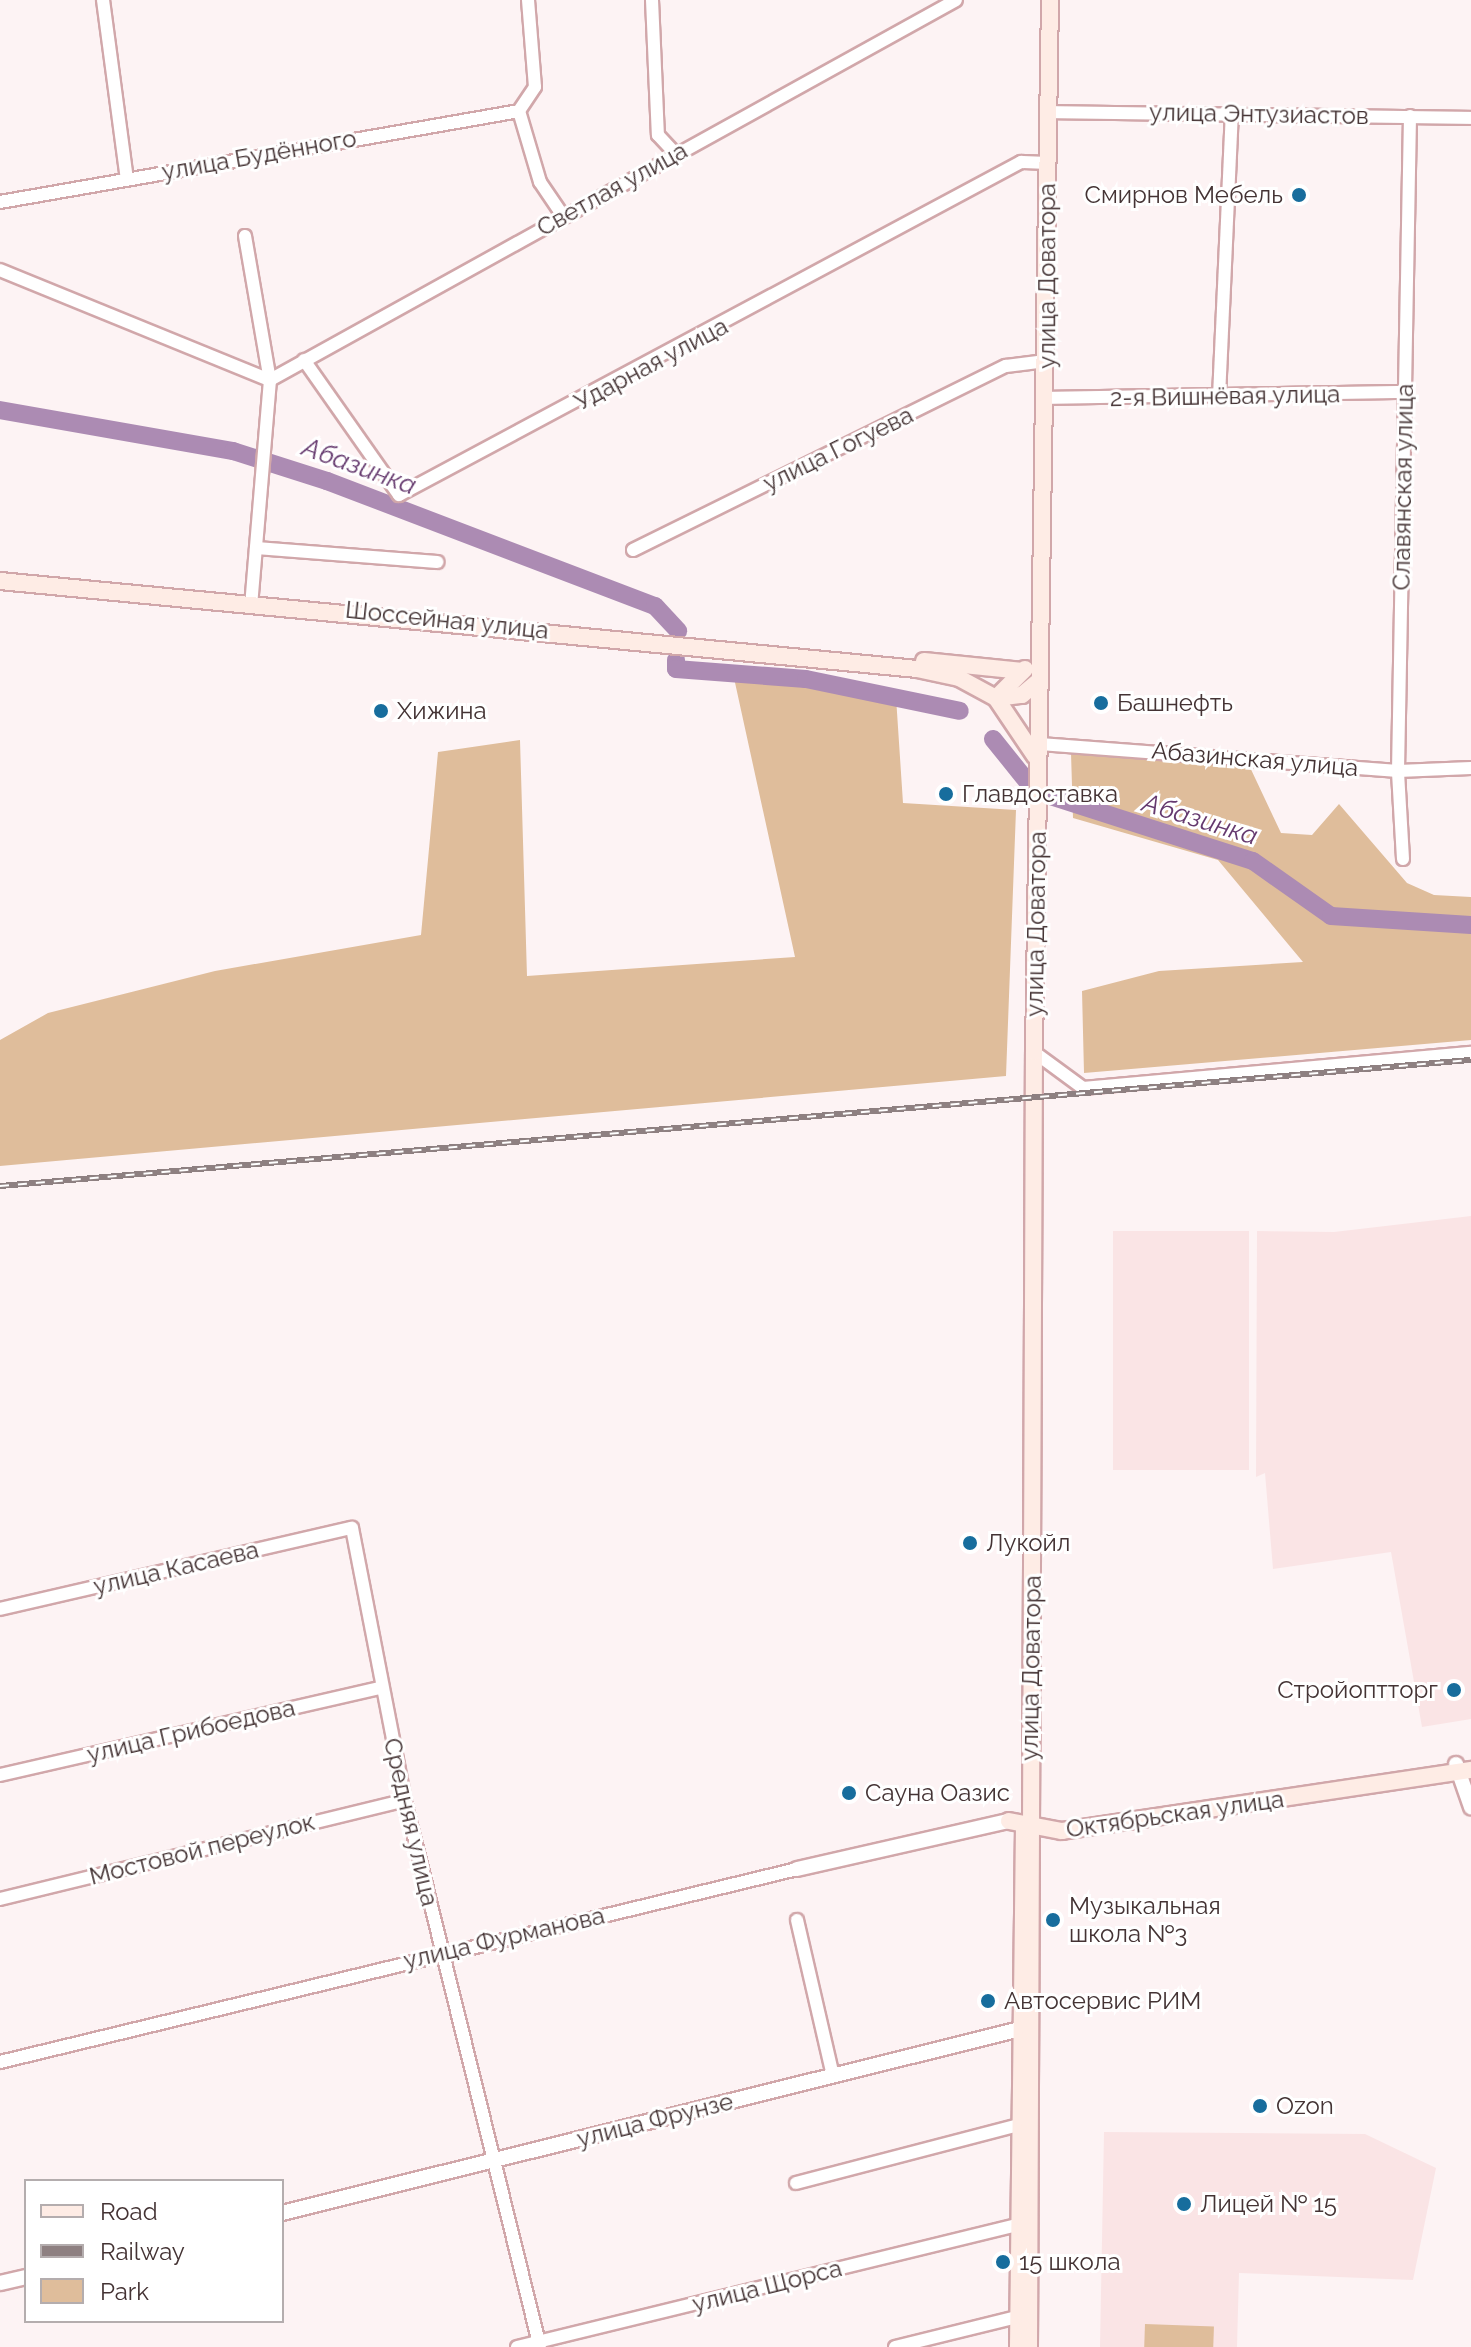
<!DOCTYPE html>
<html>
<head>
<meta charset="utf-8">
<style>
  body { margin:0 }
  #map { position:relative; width:1471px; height:2347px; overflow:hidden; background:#fdf3f4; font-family:Raleway,sans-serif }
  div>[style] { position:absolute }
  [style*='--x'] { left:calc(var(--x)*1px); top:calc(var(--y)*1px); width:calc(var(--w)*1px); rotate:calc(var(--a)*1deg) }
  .built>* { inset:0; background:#fae4e5; transform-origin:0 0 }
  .green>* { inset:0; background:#dfbd9b; transform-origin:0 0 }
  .river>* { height:18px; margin:-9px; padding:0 9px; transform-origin:9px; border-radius:9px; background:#ac8bb3 }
  .roads { filter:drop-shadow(2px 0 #d1a7aa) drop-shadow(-2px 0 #d1a7aa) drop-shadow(0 2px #d1a7aa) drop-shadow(0 -2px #d1a7aa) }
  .minor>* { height:12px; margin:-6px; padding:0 6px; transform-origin:6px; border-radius:6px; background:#fff }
  .tertiary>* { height:14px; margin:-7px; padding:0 7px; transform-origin:7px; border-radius:7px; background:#fff }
  .secondary>* { height:16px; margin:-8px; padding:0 8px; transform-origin:8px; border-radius:8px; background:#feece5 }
  .rail>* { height:6px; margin-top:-3px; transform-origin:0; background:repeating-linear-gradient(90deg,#fff 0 9px,#8e8081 0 18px); box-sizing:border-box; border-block:2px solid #8e8081 }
  .dots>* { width:22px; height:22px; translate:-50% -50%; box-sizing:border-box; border:4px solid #fff; border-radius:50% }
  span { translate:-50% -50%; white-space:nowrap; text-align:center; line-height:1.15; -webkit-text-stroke:6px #fff; paint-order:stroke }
  .street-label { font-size:24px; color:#443334 }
  .poi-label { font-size:24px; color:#443334 }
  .right { translate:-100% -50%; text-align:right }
  .left { translate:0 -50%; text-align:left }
  .water-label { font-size:26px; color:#65396e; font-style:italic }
  .legend { position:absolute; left:24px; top:2179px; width:260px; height:144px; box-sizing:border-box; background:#fff; border:2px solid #b4adae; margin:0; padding:10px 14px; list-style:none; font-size:24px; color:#443334 }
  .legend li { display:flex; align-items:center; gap:16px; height:40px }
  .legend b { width:40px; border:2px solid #b4adae }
</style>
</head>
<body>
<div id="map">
  <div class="built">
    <div style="clip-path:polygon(1471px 1216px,1471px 1719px,1422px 1727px,1391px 1552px,1273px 1569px,1265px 1473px,1256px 1477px,1257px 1231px,1334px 1232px)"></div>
    <div style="left:1113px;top:1231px;width:136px;height:239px"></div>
    <div style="clip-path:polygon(1104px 2132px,1365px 2134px,1436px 2168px,1413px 2280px,1239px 2273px,1237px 2347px,1100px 2347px)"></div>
  </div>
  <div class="green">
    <div style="clip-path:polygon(734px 678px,896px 697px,903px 803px,1016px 810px,1006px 1076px,0 1166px,0 1040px,48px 1013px,215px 971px,421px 935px,438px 752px,520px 740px,527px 976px,795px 957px)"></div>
    <div style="clip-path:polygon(1071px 753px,1198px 754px,1248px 763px,1281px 833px,1312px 835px,1339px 804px,1407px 883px,1434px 895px,1471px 897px,1471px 1040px,1084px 1073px,1082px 991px,1159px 971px,1303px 962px,1218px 860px,1073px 818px)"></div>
    <div style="left:1145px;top:2324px;width:69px;height:23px;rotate:2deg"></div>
  </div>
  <div class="river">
    <div style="--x:0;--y:410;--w:237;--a:10"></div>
    <div style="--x:233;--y:451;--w:99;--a:17.7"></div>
    <div style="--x:327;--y:481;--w:351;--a:20.9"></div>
    <div style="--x:655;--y:606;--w:34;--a:47"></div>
    <div style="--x:676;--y:660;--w:9;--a:90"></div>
    <div style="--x:676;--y:669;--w:130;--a:4.4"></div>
    <div style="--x:806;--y:679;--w:157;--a:11.7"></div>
    <div style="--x:993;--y:739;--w:59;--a:51.2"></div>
    <div style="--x:1047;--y:795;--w:216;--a:17.8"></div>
    <div style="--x:1253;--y:861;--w:95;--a:35.2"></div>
    <div style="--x:1331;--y:916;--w:140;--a:3.7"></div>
  </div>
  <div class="roads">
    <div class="minor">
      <div style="--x:103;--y:0;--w:181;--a:82.4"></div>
      <div style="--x:528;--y:0;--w:87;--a:85.4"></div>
      <div style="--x:535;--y:87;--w:29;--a:124"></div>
      <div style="--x:519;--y:111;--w:74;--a:73.5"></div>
      <div style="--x:540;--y:182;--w:41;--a:55.9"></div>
      <div style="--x:652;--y:0;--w:135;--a:87.5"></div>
      <div style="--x:658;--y:135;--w:26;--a:47"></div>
      <div style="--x:1048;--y:112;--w:423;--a:0.8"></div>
      <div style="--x:0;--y:202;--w:527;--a:-9.94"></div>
      <div style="--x:245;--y:236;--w:146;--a:80.2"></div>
      <div style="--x:270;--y:380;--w:226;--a:94.8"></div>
      <div style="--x:0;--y:270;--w:292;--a:22.2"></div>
      <div style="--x:304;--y:360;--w:165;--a:54.9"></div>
      <div style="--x:399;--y:495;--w:706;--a:-28.16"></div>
      <div style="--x:1021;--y:162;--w:27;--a:2"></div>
      <div style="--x:270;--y:380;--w:784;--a:-28.98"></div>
      <div style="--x:1219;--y:397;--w:283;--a:-87.4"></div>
      <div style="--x:1046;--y:398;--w:359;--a:-1"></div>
      <div style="--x:256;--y:548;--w:182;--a:4.4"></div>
      <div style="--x:633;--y:550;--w:416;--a:-26.3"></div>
      <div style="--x:1006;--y:366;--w:40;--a:-7.1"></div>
      <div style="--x:1040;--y:744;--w:359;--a:4.3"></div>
      <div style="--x:1398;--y:771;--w:73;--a:-2.4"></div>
      <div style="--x:1403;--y:859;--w:88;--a:-93.3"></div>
      <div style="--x:1398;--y:771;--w:655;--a:-88.95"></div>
      <div style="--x:1034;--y:1052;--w:61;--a:36.3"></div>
      <div style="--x:1083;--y:1088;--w:390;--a:-5.2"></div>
      <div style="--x:0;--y:1609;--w:361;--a:-13"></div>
      <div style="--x:352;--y:1528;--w:277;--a:79"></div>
      <div style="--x:405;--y:1800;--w:563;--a:76.14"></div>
      <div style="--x:0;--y:1775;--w:391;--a:-12.9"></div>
      <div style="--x:0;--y:1899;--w:417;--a:-13.7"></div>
      <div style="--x:797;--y:1920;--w:160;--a:77"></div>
      <div style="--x:0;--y:2062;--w:820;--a:-13.61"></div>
      <div style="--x:796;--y:2183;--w:229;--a:-14.6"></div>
      <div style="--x:517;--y:2347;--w:515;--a:-13.71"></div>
      <div style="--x:895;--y:2347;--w:126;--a:-13.8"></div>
    </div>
    <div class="tertiary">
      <div style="--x:1456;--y:1764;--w:46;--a:70.8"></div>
      <div style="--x:797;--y:1869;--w:217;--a:-12.8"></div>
      <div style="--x:282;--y:2213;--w:769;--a:-14"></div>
      <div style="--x:0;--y:2283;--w:27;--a:-13"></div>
    </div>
    <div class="secondary">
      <div style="--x:0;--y:581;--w:921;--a:5.48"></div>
      <div style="--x:917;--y:669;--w:43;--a:12.1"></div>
      <div style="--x:959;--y:678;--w:42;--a:28.4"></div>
      <div style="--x:996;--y:698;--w:70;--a:56.1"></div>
      <div style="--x:924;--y:661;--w:99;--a:5.8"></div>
      <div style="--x:996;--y:698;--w:41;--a:-45"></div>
      <div style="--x:996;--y:698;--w:26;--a:-7"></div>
      <div style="--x:1022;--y:695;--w:23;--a:-40"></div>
      <div style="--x:1009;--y:1821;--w:54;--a:10.7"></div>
      <div style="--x:1062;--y:1831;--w:414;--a:-8.5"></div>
      <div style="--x:1018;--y:2347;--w:518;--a:-89.34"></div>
      <div style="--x:1029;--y:2347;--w:1295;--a:-89.78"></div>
      <div style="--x:1034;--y:1052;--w:1052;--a:-89.13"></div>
    </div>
  </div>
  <div class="rail">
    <div style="--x:0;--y:1186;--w:1476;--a:-4.9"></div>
  </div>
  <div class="dots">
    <div style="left:1299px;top:195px;background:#176d9d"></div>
    <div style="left:1101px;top:703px;background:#176d9d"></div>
    <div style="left:381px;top:711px;background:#176d9d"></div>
    <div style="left:946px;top:794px;background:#176d9d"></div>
    <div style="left:970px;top:1543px;background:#176d9d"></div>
    <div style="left:1454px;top:1690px;background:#176d9d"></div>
    <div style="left:849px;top:1793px;background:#176d9d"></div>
    <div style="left:1053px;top:1920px;background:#176d9d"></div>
    <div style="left:988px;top:2001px;background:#176d9d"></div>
    <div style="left:1260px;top:2106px;background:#176d9d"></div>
    <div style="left:1184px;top:2204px;background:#176d9d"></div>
    <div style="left:1003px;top:2262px;background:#176d9d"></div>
  </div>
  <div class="street-label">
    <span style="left:1259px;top:114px;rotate:1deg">улица Энтузиастов</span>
    <span style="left:259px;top:155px;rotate:-10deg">улица Будённого</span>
    <span style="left:612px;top:189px;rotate:-29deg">Светлая улица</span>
    <span style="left:1047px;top:276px;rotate:-90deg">улица Доватора</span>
    <span style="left:651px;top:364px;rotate:-28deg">Ударная улица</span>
    <span style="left:1225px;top:396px;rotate:-1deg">2-я Вишнёвая улица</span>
    <span style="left:838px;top:449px;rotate:-26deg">улица Гогуева</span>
    <span style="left:1403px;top:487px;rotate:-89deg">Славянская улица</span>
    <span style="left:447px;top:620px;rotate:6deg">Шоссейная улица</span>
    <span style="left:1255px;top:759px;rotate:5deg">Абазинская улица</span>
    <span style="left:1036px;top:924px;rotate:-89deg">улица Доватора</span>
    <span style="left:176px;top:1568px;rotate:-13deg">улица Касаева</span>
    <span style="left:1031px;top:1668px;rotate:-89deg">улица Доватора</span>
    <span style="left:191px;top:1731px;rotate:-13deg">улица Грибоедова</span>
    <span style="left:1175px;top:1814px;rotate:-8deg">Октябрьская улица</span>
    <span style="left:411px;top:1822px;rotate:77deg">Средняя улица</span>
    <span style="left:202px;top:1849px;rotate:-14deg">Мостовой переулок</span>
    <span style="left:504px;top:1938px;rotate:-13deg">улица Фурманова</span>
    <span style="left:655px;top:2120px;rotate:-14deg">улица Фрунзе</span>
    <span style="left:767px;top:2286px;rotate:-14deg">улица Щорса</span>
  </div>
  <div class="poi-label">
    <span class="right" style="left:1283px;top:195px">Смирнов Мебель</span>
    <span class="left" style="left:1117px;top:703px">Башнефть</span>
    <span class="left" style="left:397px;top:711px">Хижина</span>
    <span class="left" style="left:962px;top:794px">Главдоставка</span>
    <span class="left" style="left:986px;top:1543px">Лукойл</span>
    <span class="right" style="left:1438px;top:1690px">Стройоптторг</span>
    <span class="left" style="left:865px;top:1793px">Сауна Оазис</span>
    <span class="left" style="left:1069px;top:1920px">Музыкальная<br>школа №3</span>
    <span class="left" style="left:1004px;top:2001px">Автосервис РИМ</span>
    <span class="left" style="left:1276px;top:2106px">Ozon</span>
    <span class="left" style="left:1200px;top:2204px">Лицей № 15</span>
    <span class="left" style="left:1019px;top:2262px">15 школа</span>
  </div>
  <div class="water-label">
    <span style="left:359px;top:467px;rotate:20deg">Абазинка</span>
    <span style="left:1200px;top:820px;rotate:17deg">Абазинка</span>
  </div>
  <ul class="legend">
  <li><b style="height:10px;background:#feece5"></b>Road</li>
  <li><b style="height:10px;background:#8e8081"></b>Railway</li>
  <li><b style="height:22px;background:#dfbd9b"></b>Park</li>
  </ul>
</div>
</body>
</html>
